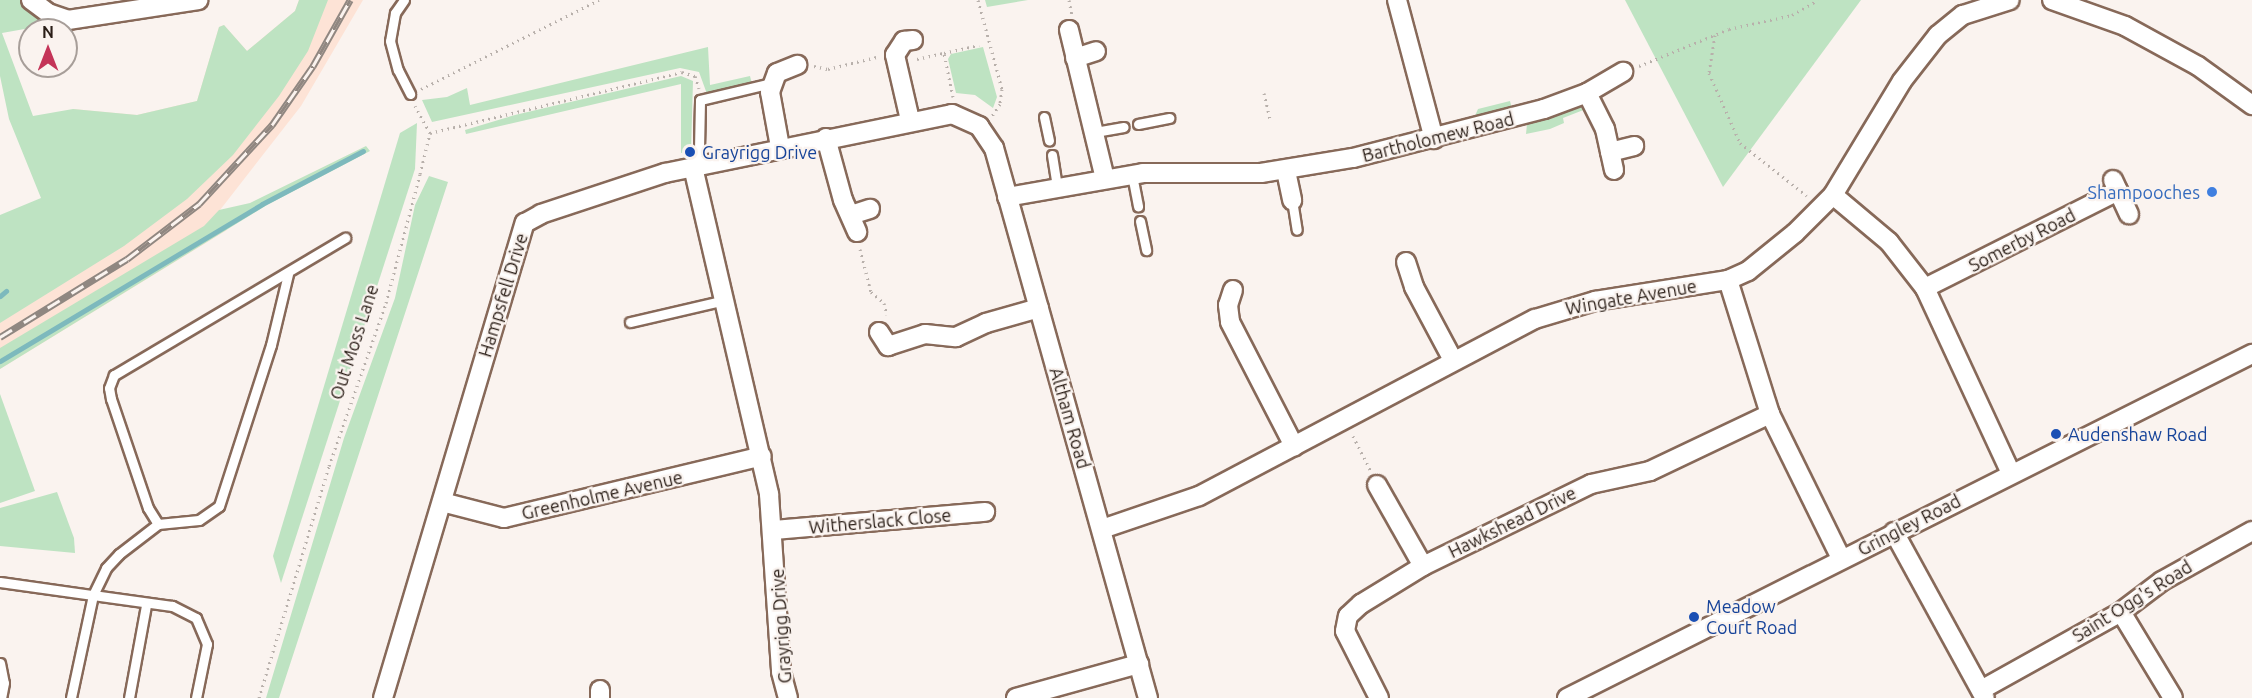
<!DOCTYPE html>
<html>
<head>
<meta charset="utf-8">
<style>
  body { margin:0 }
  #map { position:relative; width:2252px; height:698px; overflow:hidden; background:#faf3ef; font-family:Ubuntu,sans-serif }
  div>[style] { position:absolute }
  [style*='--x'] { left:calc(var(--x)*1px); top:calc(var(--y)*1px); width:calc(var(--w)*1px); rotate:calc(var(--a)*1deg) }
  .built>* { inset:0; background:#fde3d6 }
  .green>* { inset:0; background:#bee3c2 }
  .stream>* { height:5px; margin:-2.5px; padding:0 2.5px; transform-origin:2.5px; border-radius:2.5px; background:#7db9bd }
  .path>* { height:3px; margin-top:-1.5px; transform-origin:0; background:repeating-linear-gradient(90deg,#b8b0ab 0 1.5px,transparent 0 6px) }
  .roads { filter:drop-shadow(2px 0 #876959) drop-shadow(-2px 0 #876959) drop-shadow(0 2px #876959) drop-shadow(0 -2px #876959) }
  .lane>* { height:9px; margin:-4.5px; padding:0 4.5px; transform-origin:4.5px; border-radius:4.5px; background:#fff }
  .street>* { height:18px; margin:-9px; padding:0 9px; transform-origin:9px; border-radius:9px; background:#fff }
  .rail>* { height:7px; margin-top:-3.5px; transform-origin:0; background:repeating-linear-gradient(90deg,#faf3ef 0 14px,#908781 0 28px); box-sizing:border-box; border-block:2px solid #908781 }
  .dots>* { width:16px; height:16px; translate:-50% -50%; box-sizing:border-box; border:3px solid #faf3ef; border-radius:50% }
  span { translate:-50% -50%; white-space:nowrap; text-align:center; line-height:1.15; -webkit-text-stroke:4.5px #faf3ef; paint-order:stroke }
  .street-label { font-size:18px; color:#2a1e17 }
  .transit-label { font-size:18px; color:#164399 }
  .left { translate:0 -50%; text-align:left }
  .shop-label { font-size:18px; color:#366cbe }
  .right { translate:-100% -50%; text-align:right }
  .north { position:absolute; left:18px; top:18px; width:60px; height:60px; box-sizing:border-box; background:#faf3ef; border:2px solid #a79e99; border-radius:50%; rotate:0deg; font-size:16px; font-weight:700; line-height:24px; text-align:center; color:#2a1e17 }
  .north::after { content:''; display:block; margin:auto; width:21px; height:27px; background:#c43458; clip-path:polygon(50% 0,100% 100%,50% 72%,0 100%) }
</style>
</head>
<body>
<div id="map">
  <div class="built">
    <div style="clip-path:polygon(299px 0,363px 0,301px 106px,220px 210px,227px 230px,0 369px,0 293px,64px 204px,73px 109px,137px 115px,197px 101px,219px 27px,224px 25px,247px 51px,295px 11px)"></div>
  </div>
  <div class="green">
    <div style="clip-path:polygon(0 0,21px 0,47px 25px,2px 33px,33px 116px,73px 109px,137px 115px,197px 101px,219px 27px,224px 25px,247px 51px,295px 11px,299px 0,328px 0,308px 51px,279px 96px,233px 155px,187px 199px,124px 246px,0 323px,0 215px,41px 198px,9px 119px,0 76px)"></div>
    <div style="clip-path:polygon(985px 0,1028px 0,987px 7px)"></div>
    <div style="clip-path:polygon(1625px 0,1861px 0,1723px 187px)"></div>
    <div style="clip-path:polygon(708px 47px,710px 85px,750px 76px,752px 84px,707px 94px,699px 72px,680px 68px,432px 122px,422px 100px,447px 97px,467px 88px,470px 105px)"></div>
    <div style="clip-path:polygon(983px 47px,997px 97px,993px 108px,975px 95px,956px 93px,948px 59px,951px 54px)"></div>
    <div style="clip-path:polygon(681px 76px,693px 81px,691px 151px,681px 153px,681px 84px,466px 134px,465px 130px,515px 115px)"></div>
    <div style="clip-path:polygon(1510px 101px,1512px 109px,1474px 118px,1478px 109px)"></div>
    <div style="clip-path:polygon(1572px 106px,1586px 109px,1563px 118px,1564px 123px,1550px 129px,1526px 134px,1527px 124px)"></div>
    <div style="clip-path:polygon(417px 123px,415px 169px,281px 583px,273px 556px,400px 133px)"></div>
    <div style="clip-path:polygon(366px 146px,370px 151px,267px 205px,0 369px,0 348px,204px 226px,219px 210px,250px 203px)"></div>
    <div style="clip-path:polygon(429px 176px,448px 182px,279px 698px,266px 698px,344px 438px,395px 298px,415px 205px)"></div>
    <div style="clip-path:polygon(0 394px,35px 491px,0 503px)"></div>
    <div style="clip-path:polygon(57px 492px,74px 538px,75px 553px,0 546px,0 508px)"></div>
  </div>
  <div class="stream">
    <div style="--x:0;--y:296;--w:8;--a:-40"></div>
    <div style="--x:0;--y:361;--w:305;--a:-30.9"></div>
    <div style="--x:262;--y:204;--w:114;--a:-27.7"></div>
  </div>
  <div class="path">
    <div style="--x:978;--y:0;--w:92;--a:74.9"></div>
    <div style="--x:1002;--y:89;--w:15;--a:98"></div>
    <div style="--x:1000;--y:104;--w:14;--a:124"></div>
    <div style="--x:1069;--y:0;--w:15;--a:79"></div>
    <div style="--x:1715;--y:35;--w:38;--a:99"></div>
    <div style="--x:1709;--y:73;--w:77;--a:66.1"></div>
    <div style="--x:1740;--y:143;--w:85;--a:38.3"></div>
    <div style="--x:917;--y:59;--w:28;--a:-13"></div>
    <div style="--x:814;--y:66;--w:14;--a:12"></div>
    <div style="--x:828;--y:69;--w:50;--a:-13.8"></div>
    <div style="--x:1639;--y:66;--w:97;--a:-22.3"></div>
    <div style="--x:1729;--y:29;--w:65;--a:-12.5"></div>
    <div style="--x:1792;--y:15;--w:30;--a:-30"></div>
    <div style="--x:421;--y:89;--w:199;--a:-26.6"></div>
    <div style="--x:1264;--y:93;--w:26;--a:77"></div>
    <div style="--x:953;--y:97;--w:45;--a:-101.6"></div>
    <div style="--x:944;--y:53;--w:36;--a:-13"></div>
    <div style="--x:430;--y:133;--w:259;--a:-13.6"></div>
    <div style="--x:682;--y:72;--w:14;--a:17"></div>
    <div style="--x:695;--y:76;--w:13;--a:72"></div>
    <div style="--x:860;--y:249;--w:44;--a:75.7"></div>
    <div style="--x:871;--y:292;--w:17;--a:40"></div>
    <div style="--x:884;--y:303;--w:12;--a:76"></div>
    <div style="--x:1353;--y:436;--w:38;--a:63"></div>
    <div style="--x:259;--y:698;--w:242;--a:-73.2"></div>
    <div style="--x:329;--y:466;--w:173;--a:-70.7"></div>
    <div style="--x:386;--y:303;--w:133;--a:-75.2"></div>
    <div style="--x:420;--y:174;--w:42;--a:-76.3"></div>
    <div style="--x:430;--y:133;--w:31;--a:-119"></div>
  </div>
  <div class="roads">
    <div class="lane">
      <div style="--x:404;--y:0;--w:16;--a:125"></div>
      <div style="--x:395;--y:13;--w:28;--a:100"></div>
      <div style="--x:390;--y:41;--w:30;--a:75"></div>
      <div style="--x:398;--y:70;--w:27;--a:63"></div>
      <div style="--x:1044;--y:117;--w:24;--a:78"></div>
      <div style="--x:1138;--y:124;--w:32;--a:-11"></div>
      <div style="--x:1095;--y:132;--w:29;--a:-10"></div>
      <div style="--x:1052;--y:155;--w:32;--a:81"></div>
      <div style="--x:693;--y:167;--w:19;--a:-72"></div>
      <div style="--x:699;--y:149;--w:49;--a:-88.8"></div>
      <div style="--x:700;--y:100;--w:74;--a:-13.3"></div>
      <div style="--x:1132;--y:175;--w:32;--a:79"></div>
      <div style="--x:1292;--y:200;--w:30;--a:81"></div>
      <div style="--x:1140;--y:221;--w:30;--a:78"></div>
      <div style="--x:630;--y:322;--w:98;--a:-13"></div>
      <div style="--x:158;--y:524;--w:19;--a:-122"></div>
      <div style="--x:148;--y:508;--w:115;--a:-108.7"></div>
      <div style="--x:111;--y:399;--w:11;--a:-100"></div>
      <div style="--x:109;--y:388;--w:14;--a:-69"></div>
      <div style="--x:114;--y:375;--w:269;--a:-30.7"></div>
      <div style="--x:0;--y:582;--w:94;--a:8"></div>
      <div style="--x:93;--y:595;--w:105;--a:102.1"></div>
      <div style="--x:0;--y:663;--w:20;--a:79"></div>
      <div style="--x:4;--y:683;--w:15;--a:101"></div>
      <div style="--x:129;--y:698;--w:95;--a:-79.6"></div>
      <div style="--x:196;--y:698;--w:55;--a:-78.5"></div>
      <div style="--x:207;--y:644;--w:28;--a:-113"></div>
      <div style="--x:196;--y:618;--w:27;--a:-153"></div>
      <div style="--x:172;--y:606;--w:80;--a:-172.1"></div>
      <div style="--x:93;--y:595;--w:30;--a:-64"></div>
      <div style="--x:106;--y:568;--w:19;--a:-47"></div>
      <div style="--x:119;--y:554;--w:49;--a:-37.6"></div>
      <div style="--x:158;--y:524;--w:41;--a:-5.6"></div>
      <div style="--x:199;--y:520;--w:24;--a:-35"></div>
      <div style="--x:219;--y:506;--w:169;--a:-72.1"></div>
      <div style="--x:271;--y:345;--w:73;--a:-76.5"></div>
    </div>
    <div class="street">
      <div style="--x:31;--y:0;--w:21;--a:37"></div>
      <div style="--x:48;--y:13;--w:21;--a:19"></div>
      <div style="--x:68;--y:20;--w:132;--a:-8.7"></div>
      <div style="--x:1397;--y:0;--w:144;--a:75.1"></div>
      <div style="--x:2052;--y:0;--w:77;--a:19.6"></div>
      <div style="--x:2125;--y:26;--w:83;--a:28.7"></div>
      <div style="--x:2198;--y:66;--w:67;--a:35.8"></div>
      <div style="--x:1069;--y:30;--w:153;--a:76.4"></div>
      <div style="--x:1075;--y:58;--w:22;--a:-18"></div>
      <div style="--x:1587;--y:93;--w:40;--a:63.4"></div>
      <div style="--x:1605;--y:129;--w:42;--a:77.6"></div>
      <div style="--x:910;--y:120;--w:67;--a:-103"></div>
      <div style="--x:895;--y:55;--w:17;--a:-57"></div>
      <div style="--x:904;--y:41;--w:9;--a:-6"></div>
      <div style="--x:826;--y:138;--w:64;--a:74.7"></div>
      <div style="--x:843;--y:200;--w:35;--a:66"></div>
      <div style="--x:780;--y:147;--w:56;--a:-100.3"></div>
      <div style="--x:770;--y:92;--w:20;--a:-70"></div>
      <div style="--x:777;--y:73;--w:22;--a:-22"></div>
      <div style="--x:1610;--y:152;--w:25;--a:-14"></div>
      <div style="--x:693;--y:167;--w:336;--a:76.9"></div>
      <div style="--x:769;--y:494;--w:178;--a:86.1"></div>
      <div style="--x:781;--y:672;--w:27;--a:75"></div>
      <div style="--x:1286;--y:171;--w:30;--a:78"></div>
      <div style="--x:2113;--y:180;--w:38;--a:65"></div>
      <div style="--x:1833;--y:195;--w:73;--a:40"></div>
      <div style="--x:1889;--y:242;--w:58;--a:52"></div>
      <div style="--x:1925;--y:288;--w:204;--a:65.1"></div>
      <div style="--x:1007;--y:197;--w:138;--a:-10"></div>
      <div style="--x:1143;--y:173;--w:118;--a:0"></div>
      <div style="--x:1261;--y:173;--w:93;--a:-9.3"></div>
      <div style="--x:1353;--y:158;--w:197;--a:-14.4"></div>
      <div style="--x:1544;--y:109;--w:46;--a:-20.4"></div>
      <div style="--x:1587;--y:93;--w:42;--a:-30.3"></div>
      <div style="--x:851;--y:215;--w:20;--a:-18"></div>
      <div style="--x:1406;--y:262;--w:26;--a:72"></div>
      <div style="--x:1414;--y:287;--w:83;--a:61.9"></div>
      <div style="--x:1728;--y:280;--w:140;--a:72.6"></div>
      <div style="--x:1770;--y:414;--w:161;--a:63.8"></div>
      <div style="--x:1925;--y:288;--w:216;--a:-26.7"></div>
      <div style="--x:1233;--y:290;--w:16;--a:108"></div>
      <div style="--x:1228;--y:305;--w:17;--a:83"></div>
      <div style="--x:1230;--y:322;--w:140;--a:62.7"></div>
      <div style="--x:879;--y:332;--w:17;--a:57"></div>
      <div style="--x:888;--y:346;--w:39;--a:-18"></div>
      <div style="--x:925;--y:334;--w:31;--a:6"></div>
      <div style="--x:956;--y:337;--w:33;--a:-25"></div>
      <div style="--x:986;--y:323;--w:55;--a:-15.8"></div>
      <div style="--x:1377;--y:485;--w:93;--a:60.4"></div>
      <div style="--x:442;--y:502;--w:64;--a:14.5"></div>
      <div style="--x:504;--y:518;--w:265;--a:-13.5"></div>
      <div style="--x:1102;--y:529;--w:102;--a:-18.8"></div>
      <div style="--x:1199;--y:496;--w:380;--a:-27.8"></div>
      <div style="--x:1535;--y:319;--w:63;--a:-16.7"></div>
      <div style="--x:1595;--y:301;--w:135;--a:-9"></div>
      <div style="--x:1728;--y:280;--w:22;--a:-24"></div>
      <div style="--x:1748;--y:271;--w:60;--a:-39"></div>
      <div style="--x:1795;--y:233;--w:54;--a:-45"></div>
      <div style="--x:1833;--y:195;--w:133;--a:-58.8"></div>
      <div style="--x:1902;--y:81;--w:58;--a:-52"></div>
      <div style="--x:1938;--y:35;--w:32;--a:-39"></div>
      <div style="--x:1963;--y:15;--w:49;--a:-17.7"></div>
      <div style="--x:774;--y:530;--w:212;--a:-4.9"></div>
      <div style="--x:1894;--y:532;--w:189;--a:61.3"></div>
      <div style="--x:2121;--y:612;--w:100;--a:58.8"></div>
      <div style="--x:600;--y:690;--w:8;--a:90"></div>
      <div style="--x:1981;--y:690;--w:160;--a:-29.1"></div>
      <div style="--x:2121;--y:612;--w:51;--a:-37.1"></div>
      <div style="--x:2162;--y:581;--w:103;--a:-29.1"></div>
      <div style="--x:383;--y:698;--w:496;--a:-73.4"></div>
      <div style="--x:525;--y:223;--w:18;--a:-29"></div>
      <div style="--x:541;--y:214;--w:131;--a:-18.3"></div>
      <div style="--x:665;--y:173;--w:293;--a:-11.6"></div>
      <div style="--x:952;--y:114;--w:30;--a:24"></div>
      <div style="--x:979;--y:126;--w:27;--a:56"></div>
      <div style="--x:994;--y:148;--w:571;--a:74.36"></div>
      <div style="--x:1016;--y:698;--w:128;--a:-15.5"></div>
      <div style="--x:1379;--y:698;--w:75;--a:-116.9"></div>
      <div style="--x:1345;--y:631;--w:15;--a:-79"></div>
      <div style="--x:1348;--y:616;--w:18;--a:-43"></div>
      <div style="--x:1361;--y:604;--w:73;--a:-31.5"></div>
      <div style="--x:1423;--y:566;--w:187;--a:-26"></div>
      <div style="--x:1591;--y:484;--w:60;--a:-12.4"></div>
      <div style="--x:1650;--y:471;--w:133;--a:-25.4"></div>
      <div style="--x:1567;--y:698;--w:767;--a:-26.67"></div>
    </div>
  </div>
  <div class="rail">
    <div style="--x:0;--y:337;--w:149;--a:-31.6"></div>
    <div style="--x:127;--y:259;--w:91;--a:-37.4"></div>
    <div style="--x:199;--y:204;--w:108;--a:-47.3"></div>
    <div style="--x:272;--y:125;--w:72;--a:-55.2"></div>
    <div style="--x:313;--y:66;--w:76;--a:-60.7"></div>
  </div>
  <div class="dots">
    <div style="left:690px;top:152px;background:#1a4fb4"></div>
    <div style="left:2212px;top:192px;background:#3f7fe0"></div>
    <div style="left:2056px;top:434px;background:#1a4fb4"></div>
    <div style="left:1694px;top:617px;background:#1a4fb4"></div>
  </div>
  <div class="street-label">
    <span style="left:1438px;top:137px;rotate:-14deg">Bartholomew Road</span>
    <span style="left:2022px;top:240px;rotate:-27deg">Somerby Road</span>
    <span style="left:503px;top:295px;rotate:-73deg">Hampsfell Drive</span>
    <span style="left:1631px;top:297px;rotate:-10deg">Wingate Avenue</span>
    <span style="left:354px;top:342px;rotate:-72deg">Out Moss Lane</span>
    <span style="left:1070px;top:418px;rotate:74deg">Altham Road</span>
    <span style="left:602px;top:495px;rotate:-13deg">Greenholme Avenue</span>
    <span style="left:880px;top:521px;rotate:-5deg">Witherslack Close</span>
    <span style="left:1512px;top:522px;rotate:-26deg">Hawkshead Drive</span>
    <span style="left:1909px;top:525px;rotate:-27deg">Gringley Road</span>
    <span style="left:2132px;top:601px;rotate:-32deg">Saint Ogg's Road</span>
    <span style="left:781px;top:626px;rotate:-94deg">Grayrigg Drive</span>
  </div>
  <div class="transit-label">
    <span class="left" style="left:702px;top:152px">Grayrigg Drive</span>
    <span class="left" style="left:2068px;top:434px">Audenshaw Road</span>
    <span class="left" style="left:1706px;top:617px">Meadow<br>Court Road</span>
  </div>
  <div class="shop-label">
    <span class="right" style="left:2200px;top:192px">Shampooches</span>
  </div>
  <div class="north">N</div>
</div>
</body>
</html>
